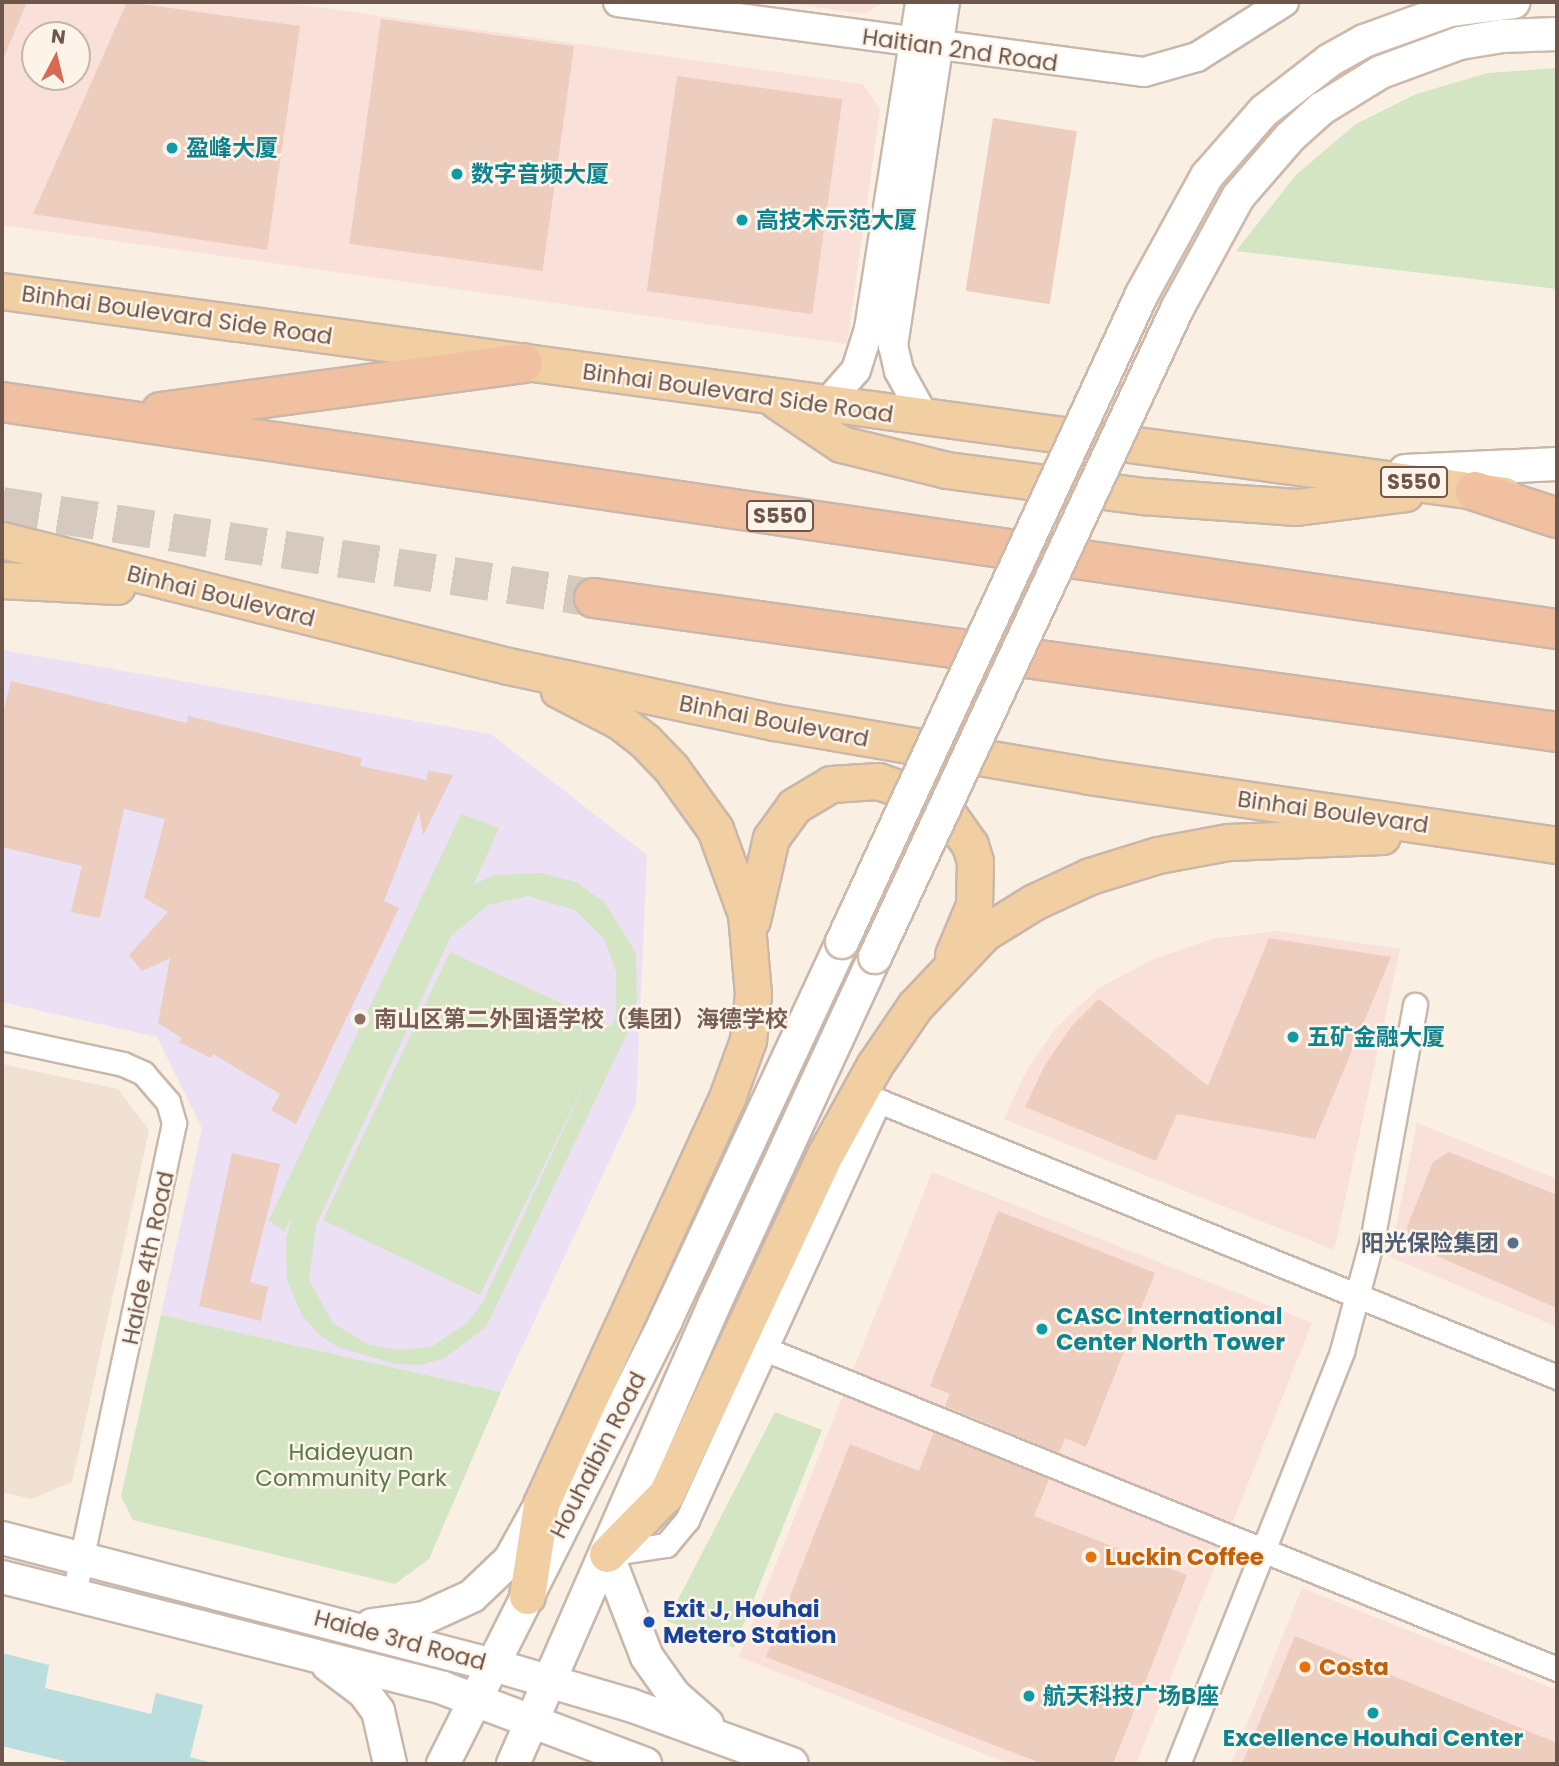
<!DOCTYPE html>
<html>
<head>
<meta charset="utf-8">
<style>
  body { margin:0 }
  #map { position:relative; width:1559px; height:1766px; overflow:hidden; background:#f9efe3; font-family:Poppins,"Noto Sans SC",sans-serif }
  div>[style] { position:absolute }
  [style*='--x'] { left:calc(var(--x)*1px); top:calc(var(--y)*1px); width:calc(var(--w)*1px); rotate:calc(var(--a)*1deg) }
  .residential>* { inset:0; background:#f0e1d2 }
  .commercial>* { inset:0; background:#f9e0d8 }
  .education>* { inset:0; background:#ece0f5 }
  .green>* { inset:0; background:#d3e5c3 }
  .water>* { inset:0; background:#badde0 }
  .building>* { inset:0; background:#eccdbe; transform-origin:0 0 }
  .trunk-tunnel>* { height:38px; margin-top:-19px; transform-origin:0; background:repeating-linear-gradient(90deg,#d6c9bd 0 38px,transparent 0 57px) }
  .roads { filter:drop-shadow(2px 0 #c9b7ab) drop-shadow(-2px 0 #c9b7ab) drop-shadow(0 2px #c9b7ab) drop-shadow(0 -2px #c9b7ab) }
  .minor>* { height:23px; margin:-11.5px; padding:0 11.5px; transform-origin:11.5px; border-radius:11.5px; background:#fff }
  .tertiary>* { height:28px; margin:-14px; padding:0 14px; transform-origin:14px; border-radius:14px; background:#fff }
  .secondary>* { height:32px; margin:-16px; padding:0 16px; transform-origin:16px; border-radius:16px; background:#fff }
  .primary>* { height:35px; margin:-17.5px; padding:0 17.5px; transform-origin:17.5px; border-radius:17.5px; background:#f2cfa2 }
  .trunk>* { height:38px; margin:-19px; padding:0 19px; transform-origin:19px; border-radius:19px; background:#f0c0a1 }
  .bridges { filter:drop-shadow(2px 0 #ceb9ab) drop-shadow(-2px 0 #ceb9ab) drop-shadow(0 2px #ceb9ab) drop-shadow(0 -2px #ceb9ab) }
  .secondary-bridge>* { height:32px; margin:-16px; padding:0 16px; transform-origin:16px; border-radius:16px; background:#fff }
  .dots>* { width:19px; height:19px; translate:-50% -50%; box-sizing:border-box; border:4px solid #fdf4e9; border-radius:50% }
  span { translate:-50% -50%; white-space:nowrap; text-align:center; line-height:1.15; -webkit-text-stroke:5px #fdf4e9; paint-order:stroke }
  .shield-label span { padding:2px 5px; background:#fdf4e9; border:2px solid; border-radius:5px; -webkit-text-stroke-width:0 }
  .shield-label { font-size:21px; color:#6e564c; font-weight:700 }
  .street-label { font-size:23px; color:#6e564c }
  .culture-label { font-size:23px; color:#0d838f; font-weight:700 }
  .left { translate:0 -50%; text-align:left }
  .education-label { font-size:23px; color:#785e54; font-weight:700 }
  .service-label { font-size:23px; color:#4e5e75; font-weight:700 }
  .right { translate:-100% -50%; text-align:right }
  .park-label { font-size:23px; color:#597948 }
  .food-label { font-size:23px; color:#c56008; font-weight:700 }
  .transit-label { font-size:23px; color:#164399; font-weight:700 }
  .frame { position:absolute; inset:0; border:4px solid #6e564c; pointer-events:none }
  .north { position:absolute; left:21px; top:21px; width:70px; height:70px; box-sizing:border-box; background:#fdf4e9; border:2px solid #c4b5aa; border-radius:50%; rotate:7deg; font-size:19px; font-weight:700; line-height:28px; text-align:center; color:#6e564c }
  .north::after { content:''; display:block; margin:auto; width:24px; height:32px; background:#d76a54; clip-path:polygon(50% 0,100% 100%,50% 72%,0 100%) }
</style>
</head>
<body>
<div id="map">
  <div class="residential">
    <div style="clip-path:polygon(2px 1064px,118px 1089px,149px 1130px,72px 1482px,31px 1499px,2px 1492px)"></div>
  </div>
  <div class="commercial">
    <div style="clip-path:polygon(evenodd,2px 2px,281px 2px,863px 84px,880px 109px,847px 344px,2px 225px,2px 2px,35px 35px,77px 35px,77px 77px,35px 77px,35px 35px)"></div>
    <div style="clip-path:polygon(781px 2px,884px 2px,864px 14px)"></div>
    <div style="clip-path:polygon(1277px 931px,1400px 949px,1334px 1250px,1004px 1119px,1028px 1068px,1057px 1027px,1099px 988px,1154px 959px,1212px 939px)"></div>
    <div style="clip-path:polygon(1417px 1123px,1557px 1179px,1557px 1327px,1390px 1257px)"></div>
    <div style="clip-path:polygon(932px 1172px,1312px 1323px,1136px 1764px,1010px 1764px,739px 1657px)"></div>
    <div style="clip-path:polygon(1302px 1588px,1557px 1690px,1557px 1764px,1231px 1764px)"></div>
  </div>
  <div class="education">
    <div style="clip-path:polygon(2px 650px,491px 734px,647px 855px,636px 1104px,501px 1392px,161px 1315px,202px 1128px,157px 1037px,2px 1002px)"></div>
  </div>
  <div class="green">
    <div style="clip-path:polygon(1557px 68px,1557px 289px,1236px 251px,1296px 175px,1356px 124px,1416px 94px,1488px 73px)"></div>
    <div style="clip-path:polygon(evenodd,461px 814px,499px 828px,474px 884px,496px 875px,542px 873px,576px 882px,605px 903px,636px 953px,637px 1000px,628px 1032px,486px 1327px,445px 1358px,420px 1365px,395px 1364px,338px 1347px,318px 1334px,302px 1315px,287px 1280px,286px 1239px,292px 1216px,284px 1231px,269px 1220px,461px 814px,528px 896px,575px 910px,605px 940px,616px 972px,616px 1018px,611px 1026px,450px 952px,323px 1220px,480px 1295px,592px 1068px,483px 1302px,468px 1322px,431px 1347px,399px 1350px,367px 1344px,333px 1323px,309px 1280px,316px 1225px,451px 936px,488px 905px,528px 896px)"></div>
    <div style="clip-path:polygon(161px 1315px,501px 1392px,429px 1559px,395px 1584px,133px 1520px,121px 1496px)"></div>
    <div style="clip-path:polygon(775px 1412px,822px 1430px,734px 1648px,667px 1621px)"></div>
  </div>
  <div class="water">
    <div style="clip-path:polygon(2px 1653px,49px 1665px,45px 1688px,151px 1714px,156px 1693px,203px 1705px,190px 1757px,217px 1764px,76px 1764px,2px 1746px)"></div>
  </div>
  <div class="building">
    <div style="clip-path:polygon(2px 2px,27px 2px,2px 62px)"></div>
    <div style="clip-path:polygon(127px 2px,300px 26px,267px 250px,33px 214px)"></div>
    <div style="left:381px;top:19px;width:195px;height:227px;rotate:8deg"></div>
    <div style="left:677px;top:76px;width:167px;height:217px;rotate:8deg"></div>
    <div style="left:993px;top:118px;width:85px;height:175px;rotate:9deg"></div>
    <div style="clip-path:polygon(11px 681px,187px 723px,188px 716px,362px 758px,360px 766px,427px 780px,428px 771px,453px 775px,423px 836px,419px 811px,384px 901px,399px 908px,296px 1124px,271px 1110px,280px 1094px,213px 1054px,211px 1058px,179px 1042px,182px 1038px,158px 1023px,170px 958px,142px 971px,129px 955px,168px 912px,144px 898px,165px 819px,124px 809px,100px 918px,71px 912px,82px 866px,2px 847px,2px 716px)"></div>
    <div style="clip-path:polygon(1269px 938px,1391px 957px,1315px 1139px,1177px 1114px,1156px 1161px,1025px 1107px,1045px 1065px,1072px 1026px,1099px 999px,1208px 1086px)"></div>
    <div style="clip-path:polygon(1449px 1152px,1557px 1195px,1557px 1308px,1409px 1244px,1407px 1227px,1433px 1162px)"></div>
    <div style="clip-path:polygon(232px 1153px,280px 1164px,250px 1282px,268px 1287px,261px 1321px,199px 1306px)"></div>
    <div style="clip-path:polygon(998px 1211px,1155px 1273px,1086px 1447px,1065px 1438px,1059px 1453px,945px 1406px,950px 1394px,930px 1386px)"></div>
    <div style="clip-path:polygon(934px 1432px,1049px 1479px,1034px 1516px,1187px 1575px,1113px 1764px,1043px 1764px,766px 1657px,850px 1444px,919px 1471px)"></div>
    <div style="clip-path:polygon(1295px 1636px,1557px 1743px,1557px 1764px,1242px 1764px)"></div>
  </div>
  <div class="trunk-tunnel">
    <div style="--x:2;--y:506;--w:599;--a:8.83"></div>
  </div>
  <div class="roads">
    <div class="minor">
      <div style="--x:2;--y:1038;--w:124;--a:12.1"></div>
      <div style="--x:123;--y:1064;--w:22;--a:24"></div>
      <div style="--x:143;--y:1073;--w:38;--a:49"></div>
      <div style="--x:168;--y:1102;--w:22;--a:74"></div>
      <div style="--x:174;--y:1123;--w:482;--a:102"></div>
      <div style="--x:765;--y:1349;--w:854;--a:22"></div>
      <div style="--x:607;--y:1554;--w:60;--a:-8.7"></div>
      <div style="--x:666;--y:1545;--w:33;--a:-50"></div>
      <div style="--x:687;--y:1520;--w:461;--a:-65.4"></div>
      <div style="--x:879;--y:1101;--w:732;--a:22.15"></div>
      <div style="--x:1178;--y:1764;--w:444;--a:-68.3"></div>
      <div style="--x:1342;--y:1351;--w:119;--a:-74.9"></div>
      <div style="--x:1373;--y:1236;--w:235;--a:-79.7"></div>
    </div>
    <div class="tertiary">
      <div style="--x:618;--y:2;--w:531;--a:7.58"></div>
      <div style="--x:1144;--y:72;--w:55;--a:-15.8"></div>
      <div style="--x:1197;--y:57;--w:103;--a:-32.3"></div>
      <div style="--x:826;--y:404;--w:45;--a:-48.6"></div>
      <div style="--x:856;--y:370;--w:43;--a:-72.4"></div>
      <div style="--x:869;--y:329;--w:331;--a:-81.1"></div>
      <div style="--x:925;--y:418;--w:54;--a:-119"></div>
      <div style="--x:899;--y:371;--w:26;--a:-103"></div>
      <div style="--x:893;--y:346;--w:348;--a:-81.4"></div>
    </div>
    <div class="secondary">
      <div style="--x:1405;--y:471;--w:152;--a:-2.6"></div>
      <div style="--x:2;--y:1538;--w:507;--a:14.5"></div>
      <div style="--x:493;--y:1665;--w:143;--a:16.3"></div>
      <div style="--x:630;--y:1705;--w:172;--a:20"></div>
      <div style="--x:607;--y:1554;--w:110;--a:68.8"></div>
      <div style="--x:647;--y:1657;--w:47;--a:54.6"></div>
      <div style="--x:674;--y:1695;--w:44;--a:41.3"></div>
      <div style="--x:2;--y:1577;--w:455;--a:14.1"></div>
      <div style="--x:443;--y:1688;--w:216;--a:20.6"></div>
      <div style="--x:372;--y:1625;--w:52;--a:-7.7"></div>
      <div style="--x:424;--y:1618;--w:53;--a:-24.6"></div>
      <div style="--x:472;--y:1596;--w:52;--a:-43.5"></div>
      <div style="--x:510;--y:1560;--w:56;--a:-61.1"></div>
      <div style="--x:328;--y:1665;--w:45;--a:36.9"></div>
      <div style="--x:364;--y:1692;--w:24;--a:54"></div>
      <div style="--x:378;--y:1711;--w:54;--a:77.2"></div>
      <div style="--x:443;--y:1764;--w:497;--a:-63.3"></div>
      <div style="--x:666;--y:1320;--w:417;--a:-65"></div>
      <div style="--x:513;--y:1764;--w:501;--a:-66.35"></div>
      <div style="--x:714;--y:1305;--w:383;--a:-65.2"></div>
    </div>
    <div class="primary">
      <div style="--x:2;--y:291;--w:1516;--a:7.73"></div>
      <div style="--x:777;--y:401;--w:77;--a:33.9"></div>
      <div style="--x:841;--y:444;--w:109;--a:13.8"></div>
      <div style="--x:947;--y:470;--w:198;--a:7.6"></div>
      <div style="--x:1143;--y:496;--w:153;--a:4.1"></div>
      <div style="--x:1296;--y:507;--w:110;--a:-7.3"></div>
      <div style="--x:2;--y:540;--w:521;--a:13.98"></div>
      <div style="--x:508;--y:666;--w:272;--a:11.9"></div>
      <div style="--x:774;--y:722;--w:320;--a:9.7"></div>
      <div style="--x:1089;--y:776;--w:473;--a:8.4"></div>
      <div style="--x:2;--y:580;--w:115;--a:3"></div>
      <div style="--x:752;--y:920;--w:84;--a:-77"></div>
      <div style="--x:771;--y:838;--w:39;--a:-54"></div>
      <div style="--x:794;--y:806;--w:43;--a:-30.7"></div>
      <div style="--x:831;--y:784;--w:47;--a:-3.7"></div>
      <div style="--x:878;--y:781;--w:52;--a:19.1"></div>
      <div style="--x:927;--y:798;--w:23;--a:34"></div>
      <div style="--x:946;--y:811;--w:42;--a:54.8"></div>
      <div style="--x:970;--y:845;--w:17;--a:73"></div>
      <div style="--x:975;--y:861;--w:44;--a:91.3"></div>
      <div style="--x:974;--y:905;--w:54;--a:112.8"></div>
      <div style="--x:607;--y:1554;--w:84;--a:-45.5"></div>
      <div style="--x:666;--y:1494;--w:377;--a:-64.9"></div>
      <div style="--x:826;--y:1153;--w:99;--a:-61.1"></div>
      <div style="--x:874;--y:1066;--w:73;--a:-55.7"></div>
      <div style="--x:915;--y:1006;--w:100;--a:-46.6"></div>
      <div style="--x:984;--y:933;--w:59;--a:-31.8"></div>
      <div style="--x:1034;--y:902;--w:62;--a:-24.9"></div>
      <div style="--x:1090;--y:876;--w:71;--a:-17.2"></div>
      <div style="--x:1158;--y:855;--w:71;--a:-10.5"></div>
      <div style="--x:1228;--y:842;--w:154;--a:-2.2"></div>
      <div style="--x:527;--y:1596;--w:93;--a:-81.3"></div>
      <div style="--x:541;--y:1504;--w:450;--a:-65.4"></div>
      <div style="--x:728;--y:1095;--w:59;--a:-70"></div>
      <div style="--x:748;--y:1040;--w:46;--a:-83.8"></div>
      <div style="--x:753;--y:994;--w:80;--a:-95"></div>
      <div style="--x:746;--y:914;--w:90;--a:-110"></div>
      <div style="--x:715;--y:829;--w:75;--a:-125.8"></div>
      <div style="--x:671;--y:768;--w:37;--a:-134"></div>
      <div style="--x:645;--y:741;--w:33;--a:-142"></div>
      <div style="--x:619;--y:721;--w:68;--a:-152.7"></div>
    </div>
    <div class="trunk">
      <div style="--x:2;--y:402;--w:1571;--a:8.31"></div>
      <div style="--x:161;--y:412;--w:365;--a:-7.7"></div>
      <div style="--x:1475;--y:491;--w:86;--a:18.2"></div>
      <div style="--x:594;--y:598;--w:972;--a:7.92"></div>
    </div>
  </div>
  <div class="bridges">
    <div class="secondary-bridge">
      <div style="--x:842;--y:942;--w:714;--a:-65.16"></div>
      <div style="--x:1142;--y:294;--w:135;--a:-61.2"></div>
      <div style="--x:1207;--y:176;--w:86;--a:-48.8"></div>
      <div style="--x:1264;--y:111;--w:83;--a:-37.7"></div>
      <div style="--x:1330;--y:60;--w:39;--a:-29"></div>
      <div style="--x:1364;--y:41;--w:91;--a:-19.8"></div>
      <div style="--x:1450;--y:10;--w:64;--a:-7.1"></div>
      <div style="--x:875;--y:957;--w:715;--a:-65.01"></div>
      <div style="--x:1177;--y:309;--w:128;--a:-61.4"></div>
      <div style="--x:1238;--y:197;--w:79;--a:-49.1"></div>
      <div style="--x:1290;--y:137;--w:42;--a:-42.1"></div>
      <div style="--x:1321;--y:109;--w:70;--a:-31.7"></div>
      <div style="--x:1381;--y:72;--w:84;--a:-20.2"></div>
      <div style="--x:1460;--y:43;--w:43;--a:-9.5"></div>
      <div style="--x:1502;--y:36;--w:55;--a:-2.1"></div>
    </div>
  </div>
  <div class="dots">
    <div style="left:172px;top:148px;background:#0f9aa8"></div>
    <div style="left:457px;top:174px;background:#0f9aa8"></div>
    <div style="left:742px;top:220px;background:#0f9aa8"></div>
    <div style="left:360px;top:1019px;background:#8d6e63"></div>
    <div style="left:1293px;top:1037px;background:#0f9aa8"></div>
    <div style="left:1513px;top:1243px;background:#5c6f8a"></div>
    <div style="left:1042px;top:1329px;background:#0f9aa8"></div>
    <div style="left:1091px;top:1557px;background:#e8710a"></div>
    <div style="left:649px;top:1622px;background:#1a4fb4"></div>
    <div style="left:1305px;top:1667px;background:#e8710a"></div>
    <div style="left:1029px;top:1696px;background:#0f9aa8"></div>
    <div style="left:1373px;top:1713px;background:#0f9aa8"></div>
  </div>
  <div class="shield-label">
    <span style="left:1414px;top:482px">S550</span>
    <span style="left:780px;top:516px">S550</span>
  </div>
  <div class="street-label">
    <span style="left:960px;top:50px;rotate:8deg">Haitian 2nd Road</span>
    <span style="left:177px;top:315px;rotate:8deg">Binhai Boulevard Side Road</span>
    <span style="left:738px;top:393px;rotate:8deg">Binhai Boulevard Side Road</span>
    <span style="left:221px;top:596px;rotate:14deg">Binhai Boulevard</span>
    <span style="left:774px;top:721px;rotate:11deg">Binhai Boulevard</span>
    <span style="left:1333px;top:812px;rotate:8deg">Binhai Boulevard</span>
    <span style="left:148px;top:1258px;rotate:-78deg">Haide 4th Road</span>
    <span style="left:598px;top:1455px;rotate:-63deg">Houhaibin Road</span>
    <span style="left:400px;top:1640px;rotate:15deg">Haide 3rd Road</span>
  </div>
  <div class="culture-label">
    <span class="left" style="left:186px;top:148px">盈峰大厦</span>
    <span class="left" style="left:471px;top:174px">数字音频大厦</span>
    <span class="left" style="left:756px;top:220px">高技术示范大厦</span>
    <span class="left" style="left:1307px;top:1037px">五矿金融大厦</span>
    <span class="left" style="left:1056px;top:1329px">CASC International<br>Center North Tower</span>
    <span class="left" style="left:1043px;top:1696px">航天科技广场B座</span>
    <span style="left:1373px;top:1738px">Excellence Houhai Center</span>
  </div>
  <div class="education-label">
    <span class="left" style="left:374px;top:1019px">南山区第二外国语学校（集团）海德学校</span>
  </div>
  <div class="service-label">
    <span class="right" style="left:1499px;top:1243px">阳光保险集团</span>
  </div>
  <div class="park-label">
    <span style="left:351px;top:1465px">Haideyuan<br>Community Park</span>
  </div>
  <div class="food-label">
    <span class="left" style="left:1105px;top:1557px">Luckin Coffee</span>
    <span class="left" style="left:1319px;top:1667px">Costa</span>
  </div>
  <div class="transit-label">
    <span class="left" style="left:663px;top:1622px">Exit J, Houhai<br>Metero Station</span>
  </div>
  <div class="frame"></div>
  <div class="north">N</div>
</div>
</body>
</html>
